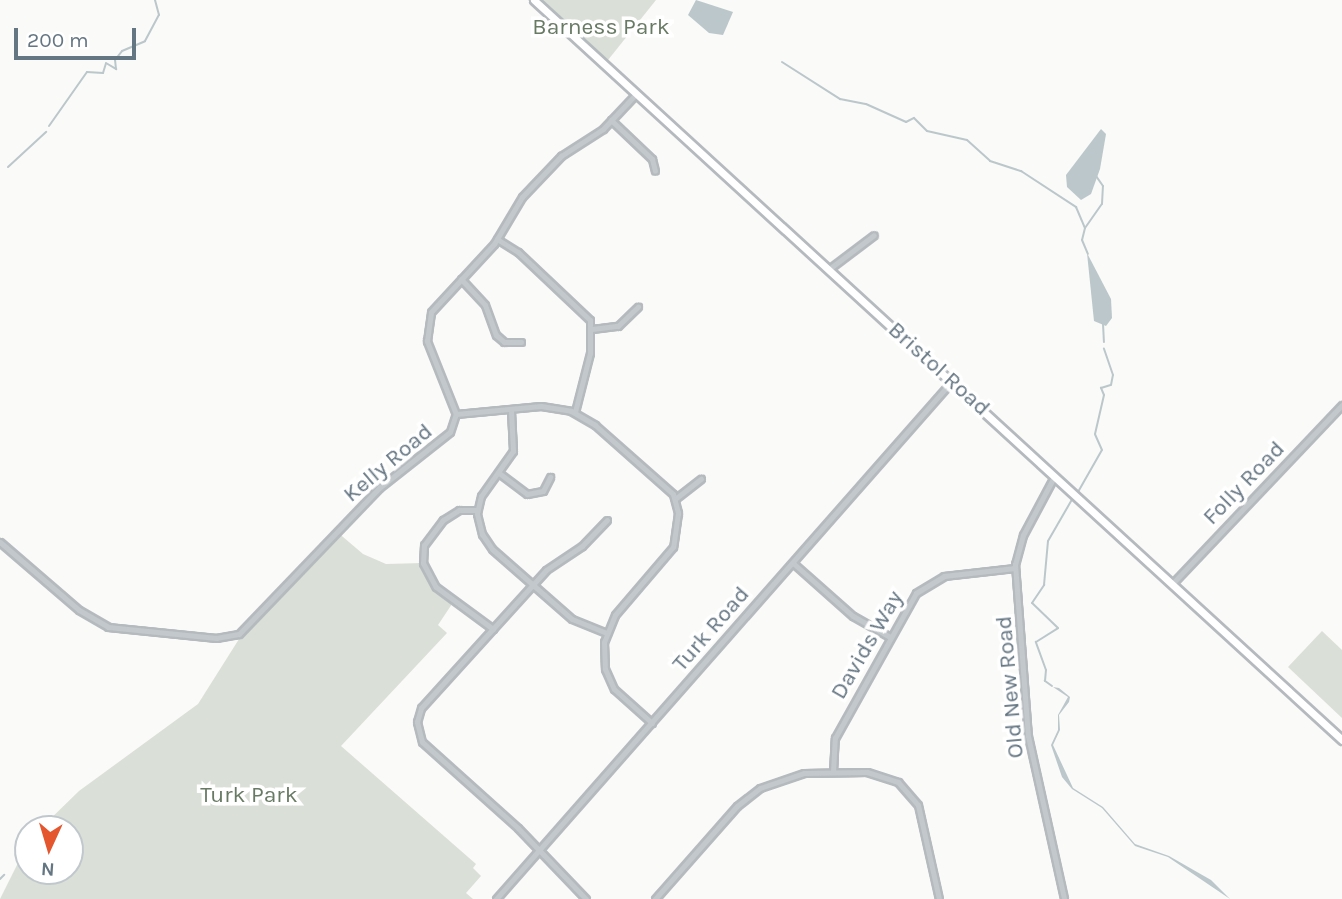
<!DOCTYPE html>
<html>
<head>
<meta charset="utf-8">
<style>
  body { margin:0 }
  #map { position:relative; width:1342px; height:899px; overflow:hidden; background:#fafaf8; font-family:Karla,sans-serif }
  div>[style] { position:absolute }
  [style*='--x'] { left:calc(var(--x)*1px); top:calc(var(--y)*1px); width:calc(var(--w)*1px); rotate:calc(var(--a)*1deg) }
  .green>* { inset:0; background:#dadfd7 }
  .water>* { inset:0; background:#bbc7cb }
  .stream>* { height:2px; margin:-1px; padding:0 1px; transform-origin:1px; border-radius:1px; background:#bbc7cb }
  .roads { filter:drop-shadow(2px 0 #b5babe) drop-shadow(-2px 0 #b5babe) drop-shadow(0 2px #b5babe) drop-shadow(0 -2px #b5babe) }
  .minor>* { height:5px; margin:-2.5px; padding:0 2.5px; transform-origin:2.5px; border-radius:2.5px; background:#c3c8cc }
  .major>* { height:7px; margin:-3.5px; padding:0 3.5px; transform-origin:3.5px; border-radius:3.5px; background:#fff }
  span { translate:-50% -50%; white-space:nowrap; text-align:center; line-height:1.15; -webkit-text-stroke:7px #fff; paint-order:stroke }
  .park-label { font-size:23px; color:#687a64 }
  .street-label { font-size:23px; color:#657683 }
  .north { position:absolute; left:14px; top:815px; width:70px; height:70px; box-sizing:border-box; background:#fff; border:2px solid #c1c8cd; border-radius:50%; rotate:184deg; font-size:19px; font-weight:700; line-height:28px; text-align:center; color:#657683 }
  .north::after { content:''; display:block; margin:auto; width:24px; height:32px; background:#e4572e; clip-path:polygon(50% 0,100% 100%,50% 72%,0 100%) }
  .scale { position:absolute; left:14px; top:28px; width:122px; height:32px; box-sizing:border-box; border:4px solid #657683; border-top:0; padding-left:9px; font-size:21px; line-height:24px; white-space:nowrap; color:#657683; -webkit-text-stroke:5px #fff; paint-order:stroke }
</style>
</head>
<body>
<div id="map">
  <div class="green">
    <div style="clip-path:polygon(534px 0,656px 0,604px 65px)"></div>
    <div style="clip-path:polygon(336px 531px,363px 554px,386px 564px,423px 563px,429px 581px,456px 598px,438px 625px,447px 633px,341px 746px,476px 864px,473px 868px,481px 876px,466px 893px,473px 899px,0 899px,28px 843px,28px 871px,70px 871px,70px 829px,40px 829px,79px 791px,198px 704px,246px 628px)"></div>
    <div style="clip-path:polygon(1322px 631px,1342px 650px,1342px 718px,1288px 667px)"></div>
  </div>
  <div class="water">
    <div style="clip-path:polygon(696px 0,733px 12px,723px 35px,709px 33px,688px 15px)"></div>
    <div style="clip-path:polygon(1101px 129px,1106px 134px,1100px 169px,1091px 194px,1081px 200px,1067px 187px,1066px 175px)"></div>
    <div style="clip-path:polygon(1087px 253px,1111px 299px,1112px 318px,1106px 326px,1094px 321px)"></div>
    <div style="clip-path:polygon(1053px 687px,1059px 688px,1070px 697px,1069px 702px,1059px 715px,1060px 730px,1053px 745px,1073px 788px,1103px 807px,1135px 844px,1169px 856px,1211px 880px,1230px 899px,1168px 857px,1135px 846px,1102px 808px,1072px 789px,1062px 777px,1051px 745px,1058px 730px,1058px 715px,1068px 697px)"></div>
  </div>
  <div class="stream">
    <div style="--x:782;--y:62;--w:69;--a:32.5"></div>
    <div style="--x:840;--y:99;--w:26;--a:11"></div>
    <div style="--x:866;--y:104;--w:44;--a:24.2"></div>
    <div style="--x:906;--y:122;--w:9;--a:-27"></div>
    <div style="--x:914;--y:118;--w:18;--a:45"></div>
    <div style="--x:927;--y:131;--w:41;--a:12.7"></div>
    <div style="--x:967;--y:140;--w:31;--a:42"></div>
    <div style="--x:990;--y:161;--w:33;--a:18"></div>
    <div style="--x:1021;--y:171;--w:66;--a:33.2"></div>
    <div style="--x:1076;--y:207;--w:23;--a:67"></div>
    <div style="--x:1085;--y:228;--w:12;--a:104"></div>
    <div style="--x:1082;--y:240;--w:15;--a:67"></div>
    <div style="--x:49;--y:126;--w:66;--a:-54.9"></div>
    <div style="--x:87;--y:72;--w:16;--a:4"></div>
    <div style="--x:103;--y:73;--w:10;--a:-73"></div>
    <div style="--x:106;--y:63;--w:12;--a:31"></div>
    <div style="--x:116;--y:69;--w:9;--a:-96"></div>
    <div style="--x:115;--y:60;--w:11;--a:-52"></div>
    <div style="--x:122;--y:51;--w:25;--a:-23"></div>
    <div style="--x:145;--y:41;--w:30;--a:-62"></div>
    <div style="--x:159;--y:15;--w:16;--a:-105"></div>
    <div style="--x:8;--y:167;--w:52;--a:-42.6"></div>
    <div style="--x:1085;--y:228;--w:29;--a:-55"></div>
    <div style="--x:1102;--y:204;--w:18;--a:-87"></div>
    <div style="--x:1103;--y:186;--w:12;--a:-125"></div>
    <div style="--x:1103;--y:324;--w:18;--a:87"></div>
    <div style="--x:1078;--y:492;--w:48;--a:-60.3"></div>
    <div style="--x:1102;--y:450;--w:17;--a:-114"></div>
    <div style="--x:1095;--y:434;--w:40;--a:-77"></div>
    <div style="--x:1104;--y:395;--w:8;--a:-113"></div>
    <div style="--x:1101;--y:388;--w:10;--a:-17"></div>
    <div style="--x:1111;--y:385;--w:10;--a:-79"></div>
    <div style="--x:1113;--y:375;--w:28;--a:-109"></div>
    <div style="--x:1052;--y:686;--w:9;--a:-144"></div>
    <div style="--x:1045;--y:681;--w:11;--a:-85"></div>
    <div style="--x:1046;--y:670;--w:30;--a:-110"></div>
    <div style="--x:1036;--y:642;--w:26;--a:-32"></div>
    <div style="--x:1058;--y:628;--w:36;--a:-136"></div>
    <div style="--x:1032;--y:603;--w:22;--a:-56"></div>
    <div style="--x:1044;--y:585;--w:44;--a:-84.8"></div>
    <div style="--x:1048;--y:541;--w:52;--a:-60"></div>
    <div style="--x:0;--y:879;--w:6;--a:-45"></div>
  </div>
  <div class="roads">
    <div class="minor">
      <div style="--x:611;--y:120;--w:57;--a:43.6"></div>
      <div style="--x:652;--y:159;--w:12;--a:76"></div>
      <div style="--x:497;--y:239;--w:25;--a:32"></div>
      <div style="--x:518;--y:252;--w:99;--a:43.4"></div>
      <div style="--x:590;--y:320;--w:33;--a:90"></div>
      <div style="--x:590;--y:353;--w:61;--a:104.3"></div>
      <div style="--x:829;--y:269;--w:56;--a:-37.1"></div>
      <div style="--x:461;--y:279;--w:35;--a:47"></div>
      <div style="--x:485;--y:305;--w:32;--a:70"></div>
      <div style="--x:496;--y:335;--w:11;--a:41"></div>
      <div style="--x:504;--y:342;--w:17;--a:0"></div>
      <div style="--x:592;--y:329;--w:26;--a:-7"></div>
      <div style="--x:618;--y:326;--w:28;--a:-44"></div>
      <div style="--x:511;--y:411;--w:40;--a:87.1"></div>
      <div style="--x:513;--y:451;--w:55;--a:125.4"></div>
      <div style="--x:481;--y:496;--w:18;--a:103"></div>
      <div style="--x:477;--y:514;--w:21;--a:76"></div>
      <div style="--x:482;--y:534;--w:18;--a:56"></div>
      <div style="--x:492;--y:549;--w:106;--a:41.2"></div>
      <div style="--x:572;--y:619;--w:38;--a:22"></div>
      <div style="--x:456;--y:414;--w:85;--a:-5.4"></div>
      <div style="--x:541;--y:406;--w:30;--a:9"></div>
      <div style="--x:571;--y:411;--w:28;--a:30"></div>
      <div style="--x:595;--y:425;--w:104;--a:41.5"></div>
      <div style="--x:673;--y:494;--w:20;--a:75"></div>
      <div style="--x:678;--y:513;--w:34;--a:98"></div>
      <div style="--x:673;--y:547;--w:89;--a:130.5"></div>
      <div style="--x:615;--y:615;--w:29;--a:112"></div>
      <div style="--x:604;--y:642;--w:27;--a:88"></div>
      <div style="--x:605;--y:669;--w:22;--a:66"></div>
      <div style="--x:614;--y:689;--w:51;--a:41.8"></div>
      <div style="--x:499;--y:473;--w:35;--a:37"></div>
      <div style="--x:527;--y:494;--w:16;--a:-11"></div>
      <div style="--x:543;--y:491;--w:16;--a:-63"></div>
      <div style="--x:1054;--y:477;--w:66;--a:118.1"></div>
      <div style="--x:1023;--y:535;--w:30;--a:105"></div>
      <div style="--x:1015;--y:564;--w:172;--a:85.7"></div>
      <div style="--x:1028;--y:736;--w:167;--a:77.5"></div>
      <div style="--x:675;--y:499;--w:33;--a:-38"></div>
      <div style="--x:477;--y:510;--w:18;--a:180"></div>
      <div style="--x:459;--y:510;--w:19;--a:148"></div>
      <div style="--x:443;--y:520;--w:31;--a:127"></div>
      <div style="--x:424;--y:545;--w:18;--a:93"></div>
      <div style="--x:423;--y:563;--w:27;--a:62"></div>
      <div style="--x:436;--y:587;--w:71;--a:36.4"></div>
      <div style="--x:0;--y:542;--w:104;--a:40.7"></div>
      <div style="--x:79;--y:610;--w:34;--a:30"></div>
      <div style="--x:108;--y:627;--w:109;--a:5.8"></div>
      <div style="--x:216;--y:638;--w:23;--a:-10"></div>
      <div style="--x:239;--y:634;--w:202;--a:-46.2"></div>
      <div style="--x:379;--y:488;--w:90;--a:-38.3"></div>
      <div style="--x:450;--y:432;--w:19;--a:-72"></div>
      <div style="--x:456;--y:414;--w:79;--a:-111.7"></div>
      <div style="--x:427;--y:341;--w:29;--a:-82"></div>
      <div style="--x:431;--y:312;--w:93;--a:-47.2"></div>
      <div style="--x:494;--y:244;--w:55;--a:-59.2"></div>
      <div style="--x:522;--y:197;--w:57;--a:-46.4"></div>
      <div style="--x:561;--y:156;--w:50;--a:-32.7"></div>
      <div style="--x:603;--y:129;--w:47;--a:-46.7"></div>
      <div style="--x:793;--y:563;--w:80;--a:41.5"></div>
      <div style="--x:853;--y:616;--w:43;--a:29.6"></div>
      <div style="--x:1172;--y:584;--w:247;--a:-46.5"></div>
      <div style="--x:833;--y:772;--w:34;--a:-87"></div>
      <div style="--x:835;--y:738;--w:166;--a:-60.8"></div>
      <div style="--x:916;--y:593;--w:33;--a:-31"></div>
      <div style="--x:944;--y:576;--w:71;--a:-6.4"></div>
      <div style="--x:496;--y:899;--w:690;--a:-48.64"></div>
      <div style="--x:586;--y:899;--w:98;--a:-133.8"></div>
      <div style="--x:518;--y:828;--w:129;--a:-138.1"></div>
      <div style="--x:422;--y:742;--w:21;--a:-104"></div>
      <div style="--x:417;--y:722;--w:15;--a:-74"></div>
      <div style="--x:421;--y:708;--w:186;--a:-47.8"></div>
      <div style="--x:546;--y:570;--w:43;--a:-33.7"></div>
      <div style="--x:582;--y:546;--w:36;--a:-46"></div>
      <div style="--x:655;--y:899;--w:124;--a:-48.6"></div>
      <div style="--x:737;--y:806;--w:29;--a:-38"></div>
      <div style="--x:760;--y:788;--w:46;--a:-18.8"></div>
      <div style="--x:804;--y:773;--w:63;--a:-0.9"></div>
      <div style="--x:867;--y:772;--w:33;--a:18"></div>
      <div style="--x:898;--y:782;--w:30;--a:49"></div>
      <div style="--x:918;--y:805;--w:96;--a:77.4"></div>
    </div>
    <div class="major">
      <div style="--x:534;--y:0;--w:1096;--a:42.48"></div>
    </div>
  </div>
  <div class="park-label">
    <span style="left:601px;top:27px">Barness Park</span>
    <span style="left:249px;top:795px">Turk Park</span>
  </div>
  <div class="street-label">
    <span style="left:939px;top:369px;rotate:42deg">Bristol Road</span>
    <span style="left:388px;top:463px;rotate:-40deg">Kelly Road</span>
    <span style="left:1244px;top:483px;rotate:-46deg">Folly Road</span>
    <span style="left:711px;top:629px;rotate:-49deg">Turk Road</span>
    <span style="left:867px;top:645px;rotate:-60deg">Davids Way</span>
    <span style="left:1010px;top:687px;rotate:-95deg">Old New Road</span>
  </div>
  <div class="north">N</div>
  <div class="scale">200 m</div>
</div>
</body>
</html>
